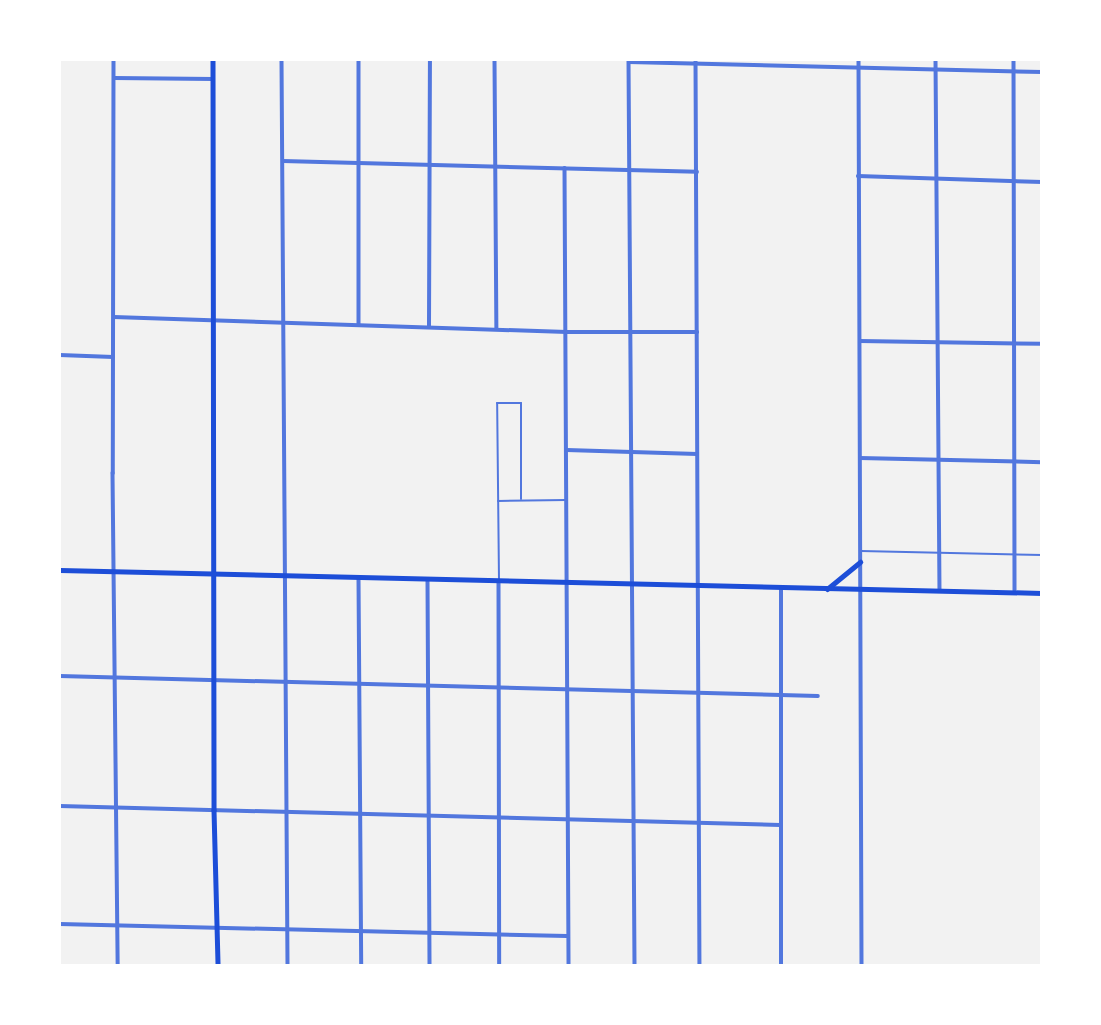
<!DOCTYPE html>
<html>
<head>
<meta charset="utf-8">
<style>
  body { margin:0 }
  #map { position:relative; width:1101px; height:1025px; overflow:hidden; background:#f2f2f2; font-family:"DejaVu Sans",sans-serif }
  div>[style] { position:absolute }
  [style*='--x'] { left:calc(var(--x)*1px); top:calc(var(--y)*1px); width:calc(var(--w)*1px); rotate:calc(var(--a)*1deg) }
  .service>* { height:2px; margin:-1px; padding:0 1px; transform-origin:1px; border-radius:1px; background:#5277de }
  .minor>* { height:3.5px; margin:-1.75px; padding:0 1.75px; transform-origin:1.75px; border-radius:1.75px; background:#5277de }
  .tertiary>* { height:3.5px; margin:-1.75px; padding:0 1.75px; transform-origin:1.75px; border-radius:1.75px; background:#5277de }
  .secondary>* { height:4.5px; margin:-2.25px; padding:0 2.25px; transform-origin:2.25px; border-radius:2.25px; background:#1d4ed8 }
  .primary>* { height:5px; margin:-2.5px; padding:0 2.5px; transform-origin:2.5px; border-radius:2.5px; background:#1d4ed8 }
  span { translate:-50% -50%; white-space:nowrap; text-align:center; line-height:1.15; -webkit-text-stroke:7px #fff; paint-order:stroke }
  .frame { position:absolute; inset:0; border:61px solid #fff; pointer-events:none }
</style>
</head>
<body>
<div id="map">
  <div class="service">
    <div style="--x:498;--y:501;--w:68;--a:-0.8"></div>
    <div style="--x:861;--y:551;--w:181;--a:1.3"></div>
    <div style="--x:499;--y:580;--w:177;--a:-90.6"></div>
    <div style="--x:497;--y:403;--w:24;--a:0"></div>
    <div style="--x:521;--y:403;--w:96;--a:90"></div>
  </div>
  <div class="minor">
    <div style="--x:114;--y:60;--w:413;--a:90.1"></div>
    <div style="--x:113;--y:473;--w:492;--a:89.4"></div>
    <div style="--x:282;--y:60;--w:905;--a:89.62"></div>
    <div style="--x:359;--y:60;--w:265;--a:90"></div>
    <div style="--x:495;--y:60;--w:269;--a:89.6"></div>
    <div style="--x:629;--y:60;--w:905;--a:89.62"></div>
    <div style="--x:696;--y:60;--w:905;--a:89.75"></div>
    <div style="--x:936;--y:60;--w:531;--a:89.57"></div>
    <div style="--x:1014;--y:60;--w:532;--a:89.89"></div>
    <div style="--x:629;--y:62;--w:413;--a:1.4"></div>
    <div style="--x:114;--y:78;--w:99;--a:0.6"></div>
    <div style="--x:283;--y:161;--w:414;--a:1.5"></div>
    <div style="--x:565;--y:168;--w:797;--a:89.71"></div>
    <div style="--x:858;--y:176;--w:184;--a:1.9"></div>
    <div style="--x:114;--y:317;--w:453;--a:1.9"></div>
    <div style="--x:567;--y:332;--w:130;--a:0"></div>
    <div style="--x:429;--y:327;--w:267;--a:-89.8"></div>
    <div style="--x:60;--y:355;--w:53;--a:2.2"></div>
    <div style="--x:567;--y:450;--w:130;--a:1.8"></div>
    <div style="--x:860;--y:458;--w:182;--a:1.3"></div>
    <div style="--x:359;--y:578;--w:387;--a:89.6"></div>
    <div style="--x:428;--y:580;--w:385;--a:89.7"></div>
    <div style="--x:499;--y:581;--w:384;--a:89.9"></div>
    <div style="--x:60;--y:676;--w:758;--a:1.51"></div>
    <div style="--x:60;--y:806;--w:720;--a:1.51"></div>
    <div style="--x:60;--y:924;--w:507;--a:1.36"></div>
    <div style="--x:781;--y:965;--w:377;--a:-90"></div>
  </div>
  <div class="tertiary">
    <div style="--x:859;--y:60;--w:905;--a:89.81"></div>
    <div style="--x:860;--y:341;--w:182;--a:0.9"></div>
  </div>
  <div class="secondary">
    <div style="--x:213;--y:60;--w:750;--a:89.92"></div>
    <div style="--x:214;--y:810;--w:155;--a:88.5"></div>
  </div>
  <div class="primary">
    <div style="--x:60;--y:570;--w:982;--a:1.34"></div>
    <div style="--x:827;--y:589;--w:43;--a:-39.3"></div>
  </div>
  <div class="frame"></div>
</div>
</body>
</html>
